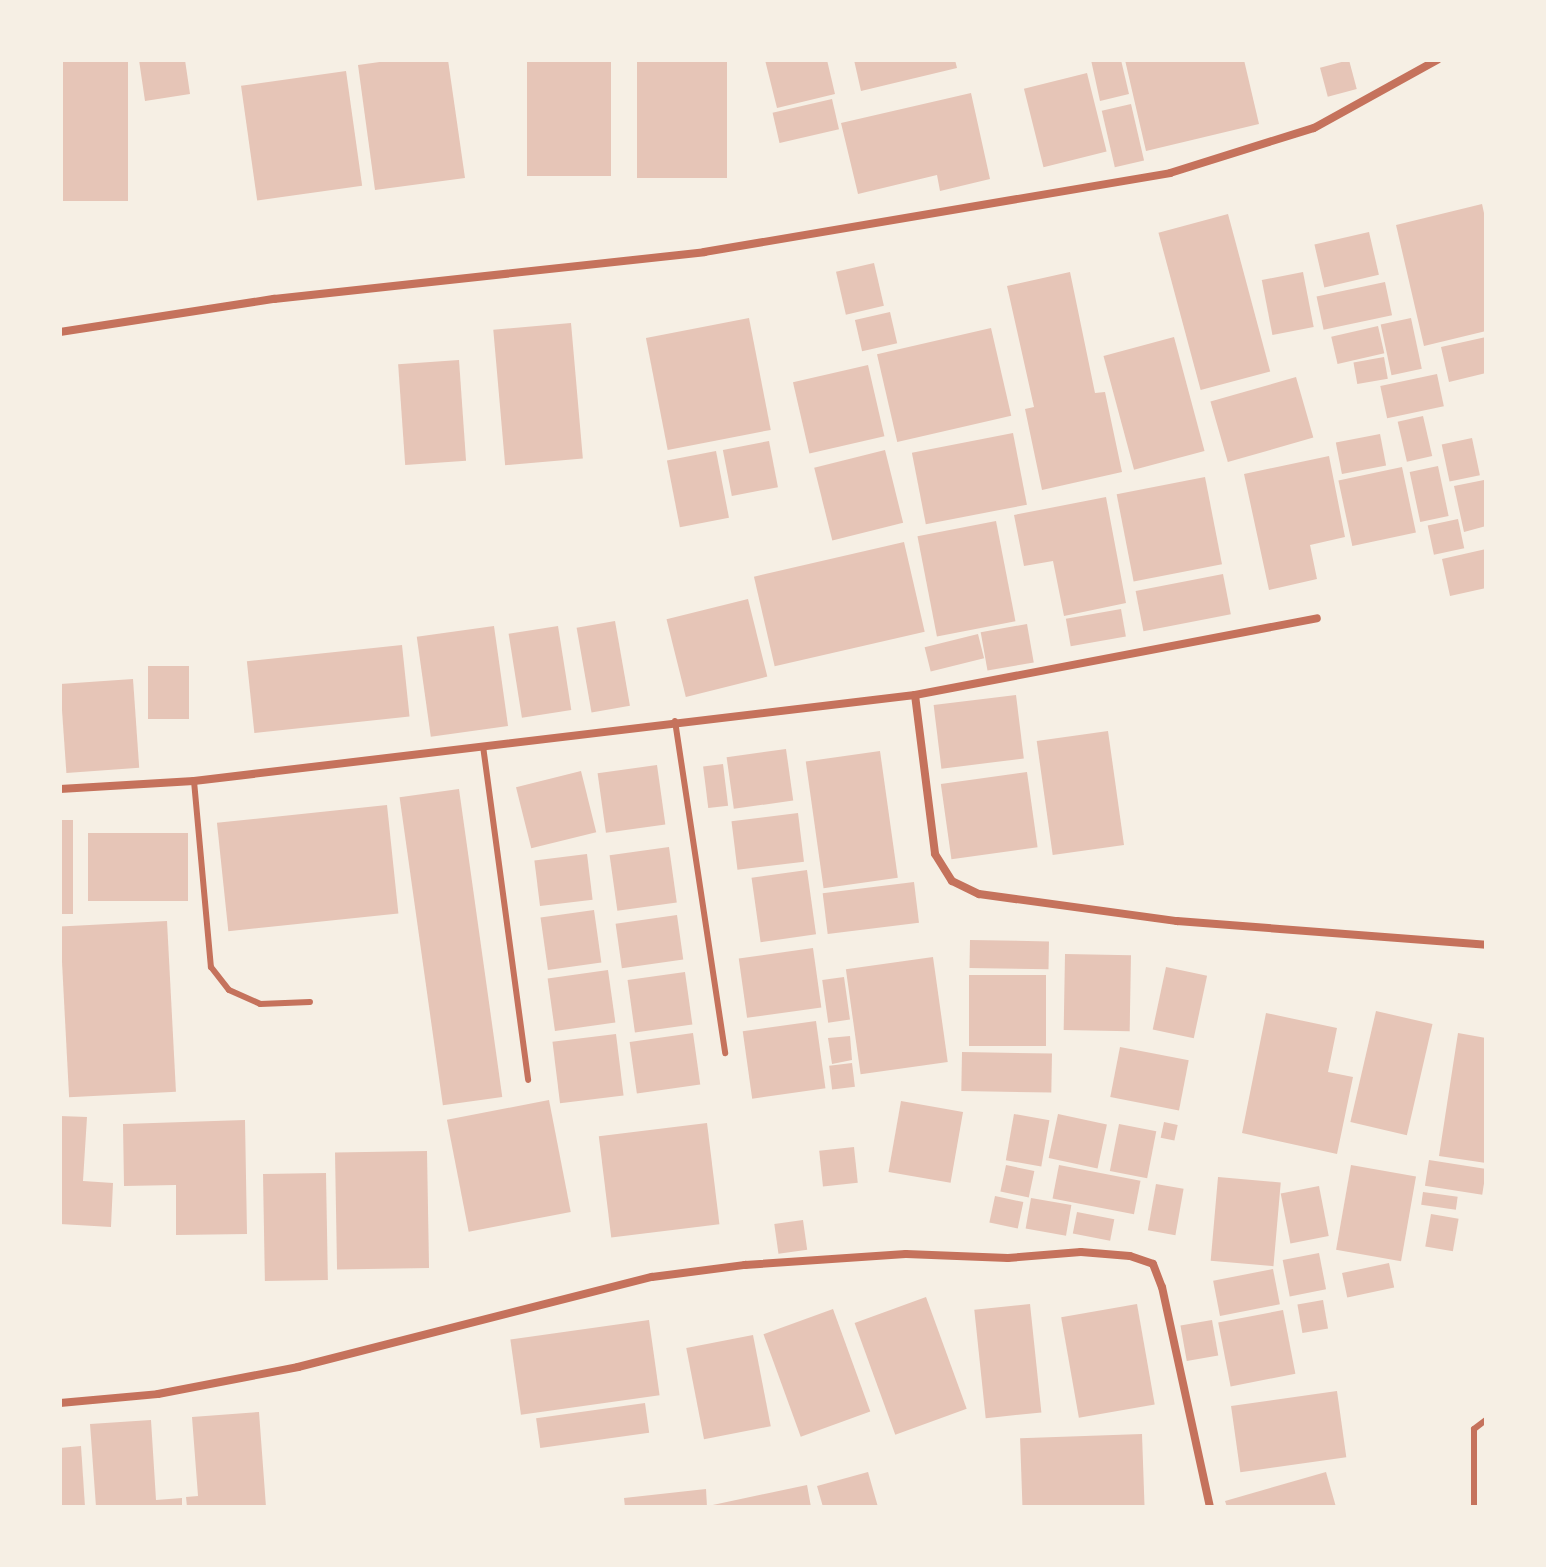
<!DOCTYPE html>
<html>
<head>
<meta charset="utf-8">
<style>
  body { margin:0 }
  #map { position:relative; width:1546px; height:1567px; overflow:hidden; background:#f6efe4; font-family:Ubuntu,sans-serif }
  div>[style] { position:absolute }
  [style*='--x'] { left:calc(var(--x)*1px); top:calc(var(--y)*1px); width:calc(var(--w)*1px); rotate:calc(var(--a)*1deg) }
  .building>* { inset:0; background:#e6c5b7; transform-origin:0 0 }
  .service>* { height:6px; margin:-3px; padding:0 3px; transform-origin:3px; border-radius:3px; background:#c5725c }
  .minor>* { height:8px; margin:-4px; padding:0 4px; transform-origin:4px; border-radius:4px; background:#c5725c }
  span { translate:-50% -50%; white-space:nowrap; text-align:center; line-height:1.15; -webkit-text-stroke:7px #f6efe4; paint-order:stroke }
  .frame { position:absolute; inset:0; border:62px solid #f6efe4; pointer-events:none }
</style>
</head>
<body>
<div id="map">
  <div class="building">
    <div style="left:63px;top:60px;width:65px;height:141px"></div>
    <div style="clip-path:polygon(139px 60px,185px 60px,190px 94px,145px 101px)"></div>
    <div style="clip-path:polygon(394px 60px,448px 60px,465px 178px,375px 190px,358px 65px)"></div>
    <div style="left:527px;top:60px;width:84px;height:116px"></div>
    <div style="left:637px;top:60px;width:90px;height:118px"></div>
    <div style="clip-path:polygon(765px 60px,827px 60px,835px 94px,777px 108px)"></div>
    <div style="clip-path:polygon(854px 60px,955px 60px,957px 68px,861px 91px)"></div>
    <div style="clip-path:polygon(1091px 60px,1121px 60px,1129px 94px,1100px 101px)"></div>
    <div style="clip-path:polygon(1125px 60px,1244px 60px,1259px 124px,1146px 151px)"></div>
    <div style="left:1349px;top:60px;width:30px;height:30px;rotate:75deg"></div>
    <div style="left:346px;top:71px;width:116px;height:106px;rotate:82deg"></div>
    <div style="left:1087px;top:73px;width:81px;height:65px;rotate:76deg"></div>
    <div style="clip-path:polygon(971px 93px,990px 179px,940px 191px,937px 175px,858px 194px,841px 123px)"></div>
    <div style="left:832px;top:99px;width:31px;height:61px;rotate:77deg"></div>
    <div style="left:1131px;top:104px;width:58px;height:30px;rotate:77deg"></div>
    <div style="clip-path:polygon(1482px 204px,1486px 222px,1486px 331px,1424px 346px,1396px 225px)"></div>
    <div style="left:1228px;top:214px;width:163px;height:72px;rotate:75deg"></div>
    <div style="left:1369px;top:232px;width:44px;height:56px;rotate:77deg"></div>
    <div style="left:874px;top:263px;width:44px;height:39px;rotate:77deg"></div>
    <div style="clip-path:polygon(1070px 272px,1095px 393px,1105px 392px,1122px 472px,1042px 490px,1025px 409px,1034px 407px,1007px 286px)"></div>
    <div style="left:1303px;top:272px;width:56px;height:42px;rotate:79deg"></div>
    <div style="left:1385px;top:282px;width:34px;height:70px;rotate:78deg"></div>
    <div style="left:890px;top:312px;width:32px;height:36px;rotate:77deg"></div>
    <div style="left:749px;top:318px;width:114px;height:105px;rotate:79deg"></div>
    <div style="left:1411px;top:318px;width:52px;height:31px;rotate:78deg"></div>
    <div style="left:571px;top:323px;width:136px;height:78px;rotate:85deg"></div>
    <div style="left:1378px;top:326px;width:28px;height:48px;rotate:77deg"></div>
    <div style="left:991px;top:328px;width:90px;height:117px;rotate:77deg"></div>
    <div style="left:1174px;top:337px;width:118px;height:73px;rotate:75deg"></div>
    <div style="clip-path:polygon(1486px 337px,1486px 373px,1449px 382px,1441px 347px)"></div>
    <div style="left:1384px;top:357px;width:22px;height:31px;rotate:80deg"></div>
    <div style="left:459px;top:360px;width:101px;height:61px;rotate:86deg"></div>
    <div style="left:868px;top:365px;width:73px;height:77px;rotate:77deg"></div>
    <div style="left:1437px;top:374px;width:33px;height:58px;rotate:78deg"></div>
    <div style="left:1296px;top:377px;width:63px;height:89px;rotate:74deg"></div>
    <div style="left:1423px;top:416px;width:41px;height:26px;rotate:77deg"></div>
    <div style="left:1013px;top:433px;width:73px;height:103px;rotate:79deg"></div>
    <div style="left:1380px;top:434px;width:32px;height:45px;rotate:79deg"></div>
    <div style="left:1472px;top:438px;width:38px;height:31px;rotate:78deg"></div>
    <div style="left:769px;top:441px;width:47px;height:47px;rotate:79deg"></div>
    <div style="left:885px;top:450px;width:75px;height:73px;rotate:76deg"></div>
    <div style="left:716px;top:451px;width:68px;height:50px;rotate:79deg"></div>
    <div style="clip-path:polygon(1329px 456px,1345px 537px,1310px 545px,1317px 579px,1269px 590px,1244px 474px)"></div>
    <div style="left:1438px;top:466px;width:51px;height:29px;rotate:78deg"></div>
    <div style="left:1402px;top:467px;width:67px;height:65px;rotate:78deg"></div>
    <div style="left:1205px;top:477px;width:89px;height:90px;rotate:79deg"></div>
    <div style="clip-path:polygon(1484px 480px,1486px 526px,1464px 532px,1454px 486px)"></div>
    <div style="clip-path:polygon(1106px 497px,1126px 603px,1064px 616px,1053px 561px,1024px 566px,1014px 515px)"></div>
    <div style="left:1458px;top:519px;width:30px;height:31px;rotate:78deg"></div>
    <div style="left:996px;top:521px;width:102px;height:80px;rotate:79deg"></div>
    <div style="left:904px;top:542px;width:92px;height:154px;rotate:77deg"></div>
    <div style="clip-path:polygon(1486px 549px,1486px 588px,1450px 596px,1442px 559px)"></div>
    <div style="left:1223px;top:574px;width:41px;height:89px;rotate:79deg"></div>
    <div style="left:748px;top:599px;width:80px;height:84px;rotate:76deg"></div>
    <div style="left:1121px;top:609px;width:28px;height:56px;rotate:80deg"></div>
    <div style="left:615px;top:621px;width:86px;height:39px;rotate:80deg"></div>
    <div style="left:1027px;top:624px;width:39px;height:47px;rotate:80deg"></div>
    <div style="left:494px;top:626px;width:101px;height:78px;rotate:82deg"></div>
    <div style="left:558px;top:626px;width:85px;height:50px;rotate:81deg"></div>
    <div style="left:978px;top:634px;width:25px;height:55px;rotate:76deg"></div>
    <div style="left:402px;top:645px;width:72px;height:156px;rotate:84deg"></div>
    <div style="left:148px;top:666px;width:41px;height:53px"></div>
    <div style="left:133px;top:679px;width:89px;height:73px;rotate:86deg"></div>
    <div style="left:1016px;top:695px;width:64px;height:83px;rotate:83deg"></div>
    <div style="left:1108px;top:731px;width:115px;height:72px;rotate:82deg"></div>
    <div style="left:786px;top:749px;width:52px;height:60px;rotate:82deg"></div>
    <div style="left:880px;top:751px;width:128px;height:75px;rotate:82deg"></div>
    <div style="left:723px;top:764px;width:42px;height:20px;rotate:83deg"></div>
    <div style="left:657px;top:765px;width:60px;height:60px;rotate:82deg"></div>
    <div style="left:581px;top:771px;width:63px;height:67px;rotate:76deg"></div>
    <div style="left:1027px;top:772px;width:76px;height:87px;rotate:82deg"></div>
    <div style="left:459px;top:789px;width:311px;height:60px;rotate:82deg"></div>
    <div style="left:387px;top:805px;width:109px;height:171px;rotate:84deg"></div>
    <div style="left:798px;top:813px;width:49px;height:67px;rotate:83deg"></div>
    <div style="left:60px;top:820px;width:13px;height:94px"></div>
    <div style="left:188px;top:833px;width:68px;height:100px;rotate:90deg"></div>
    <div style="left:669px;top:847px;width:56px;height:60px;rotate:82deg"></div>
    <div style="left:587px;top:854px;width:46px;height:53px;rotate:83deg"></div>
    <div style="left:807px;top:870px;width:65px;height:56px;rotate:82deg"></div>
    <div style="left:914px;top:882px;width:41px;height:92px;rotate:83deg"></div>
    <div style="left:594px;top:910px;width:53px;height:54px;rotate:82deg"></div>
    <div style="left:677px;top:915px;width:45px;height:62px;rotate:82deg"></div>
    <div style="left:167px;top:921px;width:171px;height:107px;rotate:87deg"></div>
    <div style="left:970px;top:940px;width:79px;height:28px;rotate:1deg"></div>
    <div style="left:813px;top:948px;width:60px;height:75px;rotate:82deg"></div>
    <div style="left:1065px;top:954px;width:66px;height:76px;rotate:1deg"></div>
    <div style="left:933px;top:957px;width:106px;height:88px;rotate:82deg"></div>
    <div style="left:1166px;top:967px;width:42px;height:64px;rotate:12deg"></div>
    <div style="left:608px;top:970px;width:53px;height:61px;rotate:82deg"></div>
    <div style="left:685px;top:972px;width:53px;height:58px;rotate:82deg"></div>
    <div style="left:969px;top:975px;width:77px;height:71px"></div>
    <div style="left:844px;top:977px;width:43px;height:22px;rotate:82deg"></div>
    <div style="left:1376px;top:1011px;width:58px;height:114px;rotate:13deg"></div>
    <div style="clip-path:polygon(1266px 1013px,1337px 1028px,1328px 1072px,1353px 1077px,1337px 1154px,1242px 1133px)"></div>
    <div style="left:816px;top:1021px;width:68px;height:74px;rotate:82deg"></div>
    <div style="left:693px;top:1033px;width:52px;height:64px;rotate:82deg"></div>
    <div style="clip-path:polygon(1458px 1033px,1486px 1038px,1486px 1163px,1439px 1156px)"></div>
    <div style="left:616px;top:1034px;width:62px;height:64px;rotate:83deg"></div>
    <div style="clip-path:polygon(850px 1036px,852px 1060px,832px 1064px,828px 1038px)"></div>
    <div style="left:1120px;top:1047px;width:70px;height:51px;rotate:11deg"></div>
    <div style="left:962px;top:1052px;width:90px;height:39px;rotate:1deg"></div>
    <div style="left:852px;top:1063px;width:24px;height:23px;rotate:83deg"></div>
    <div style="left:549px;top:1100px;width:114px;height:104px;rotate:79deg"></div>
    <div style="left:901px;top:1101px;width:63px;height:72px;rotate:10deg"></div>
    <div style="left:1014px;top:1114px;width:36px;height:47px;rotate:10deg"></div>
    <div style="left:1058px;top:1114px;width:50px;height:45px;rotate:12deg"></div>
    <div style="clip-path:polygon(60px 1116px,87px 1117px,83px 1181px,113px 1183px,111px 1227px,60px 1224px)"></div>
    <div style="clip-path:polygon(245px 1120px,247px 1234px,176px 1235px,176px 1185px,124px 1186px,123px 1124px)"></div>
    <div style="left:1164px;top:1122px;width:14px;height:16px;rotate:12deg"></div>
    <div style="left:707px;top:1123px;width:102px;height:109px;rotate:83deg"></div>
    <div style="left:1119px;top:1124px;width:38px;height:48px;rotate:11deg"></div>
    <div style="left:854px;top:1147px;width:36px;height:35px;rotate:84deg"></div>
    <div style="left:427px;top:1151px;width:117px;height:92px;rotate:89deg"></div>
    <div style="left:1429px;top:1160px;width:58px;height:26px;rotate:9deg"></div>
    <div style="left:1006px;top:1165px;width:29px;height:27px;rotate:12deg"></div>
    <div style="left:1059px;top:1165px;width:83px;height:34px;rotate:11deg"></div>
    <div style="left:1351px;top:1165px;width:66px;height:86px;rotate:10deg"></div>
    <div style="left:326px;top:1173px;width:107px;height:63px;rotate:89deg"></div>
    <div style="left:1218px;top:1177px;width:63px;height:84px;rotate:5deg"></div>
    <div style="left:1156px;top:1184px;width:28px;height:47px;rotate:10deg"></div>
    <div style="left:1319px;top:1186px;width:51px;height:39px;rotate:79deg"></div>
    <div style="left:1423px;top:1192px;width:35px;height:13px;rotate:8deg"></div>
    <div style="left:995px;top:1196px;width:29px;height:27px;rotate:12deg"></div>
    <div style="left:1031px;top:1198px;width:41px;height:31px;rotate:10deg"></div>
    <div style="left:1077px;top:1212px;width:38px;height:22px;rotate:11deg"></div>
    <div style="left:1431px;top:1214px;width:28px;height:33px;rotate:10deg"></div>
    <div style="left:803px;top:1220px;width:30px;height:29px;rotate:82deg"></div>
    <div style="left:1319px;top:1253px;width:37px;height:37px;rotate:79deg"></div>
    <div style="left:1389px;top:1263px;width:25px;height:48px;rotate:78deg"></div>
    <div style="left:1273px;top:1269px;width:36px;height:61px;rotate:79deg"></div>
    <div style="left:926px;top:1297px;width:119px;height:76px;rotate:70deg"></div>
    <div style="left:1323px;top:1300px;width:29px;height:26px;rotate:80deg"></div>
    <div style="left:1030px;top:1304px;width:109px;height:56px;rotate:84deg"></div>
    <div style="left:1137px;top:1304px;width:102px;height:77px;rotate:80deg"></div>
    <div style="left:833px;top:1309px;width:109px;height:74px;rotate:70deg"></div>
    <div style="left:1283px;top:1310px;width:65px;height:66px;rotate:79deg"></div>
    <div style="left:649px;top:1320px;width:76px;height:140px;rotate:82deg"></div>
    <div style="left:1212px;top:1320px;width:36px;height:32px;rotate:80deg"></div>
    <div style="left:753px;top:1335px;width:93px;height:68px;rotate:79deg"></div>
    <div style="left:1337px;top:1391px;width:67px;height:107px;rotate:82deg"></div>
    <div style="left:645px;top:1403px;width:30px;height:110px;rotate:82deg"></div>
    <div style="clip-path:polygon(259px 1412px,266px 1507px,187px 1507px,186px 1497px,198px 1496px,192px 1417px)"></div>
    <div style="clip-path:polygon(151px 1420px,156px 1500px,182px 1498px,182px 1507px,96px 1507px,90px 1424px)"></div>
    <div style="left:1142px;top:1434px;width:73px;height:122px;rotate:88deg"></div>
    <div style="clip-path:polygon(81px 1446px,85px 1507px,60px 1507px,60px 1448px)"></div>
    <div style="clip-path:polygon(868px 1472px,878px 1507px,823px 1507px,817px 1486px)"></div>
    <div style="clip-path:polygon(1326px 1472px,1336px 1507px,1227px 1507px,1225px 1501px)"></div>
    <div style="clip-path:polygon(807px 1485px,811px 1507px,708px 1507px,708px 1506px)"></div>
    <div style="clip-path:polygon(706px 1489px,707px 1507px,625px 1507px,624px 1498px)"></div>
  </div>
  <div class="service">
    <div style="--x:675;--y:721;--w:336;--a:81.4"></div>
    <div style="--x:483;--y:746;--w:337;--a:82.3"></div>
    <div style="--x:194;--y:781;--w:187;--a:84.8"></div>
    <div style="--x:211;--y:967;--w:29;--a:52"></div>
    <div style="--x:229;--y:990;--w:34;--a:24"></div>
    <div style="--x:260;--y:1004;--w:50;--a:-2.3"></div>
    <div style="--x:1474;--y:1507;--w:78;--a:-90"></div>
    <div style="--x:1474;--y:1429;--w:15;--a:-37"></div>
  </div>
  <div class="minor">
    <div style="--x:60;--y:332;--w:217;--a:-8.8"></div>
    <div style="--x:274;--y:299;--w:433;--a:-6.2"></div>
    <div style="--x:704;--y:252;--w:473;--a:-9.6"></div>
    <div style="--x:1170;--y:173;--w:151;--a:-17.4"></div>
    <div style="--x:1314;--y:128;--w:141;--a:-28.9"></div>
    <div style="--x:915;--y:695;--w:160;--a:82.8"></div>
    <div style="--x:935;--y:854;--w:32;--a:58"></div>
    <div style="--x:952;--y:881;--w:30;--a:26"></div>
    <div style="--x:979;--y:894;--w:200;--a:7.8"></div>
    <div style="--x:1177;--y:921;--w:310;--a:4.4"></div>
    <div style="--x:60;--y:789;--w:134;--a:-3.4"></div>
    <div style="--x:194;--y:781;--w:726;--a:-6.8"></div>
    <div style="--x:915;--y:695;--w:409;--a:-10.8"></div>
    <div style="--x:60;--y:1403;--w:98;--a:-5.2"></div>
    <div style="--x:158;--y:1394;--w:143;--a:-10.9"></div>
    <div style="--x:298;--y:1367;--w:365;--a:-14.3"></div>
    <div style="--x:652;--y:1277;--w:94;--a:-7.4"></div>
    <div style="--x:745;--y:1265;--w:161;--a:-3.9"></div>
    <div style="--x:906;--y:1254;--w:102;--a:2.2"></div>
    <div style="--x:1008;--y:1258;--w:73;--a:-4.7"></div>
    <div style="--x:1081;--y:1252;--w:49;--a:4.7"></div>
    <div style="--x:1130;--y:1256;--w:24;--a:19"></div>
    <div style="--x:1153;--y:1264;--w:25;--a:69"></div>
    <div style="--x:1162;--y:1287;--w:225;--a:77.7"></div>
  </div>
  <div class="frame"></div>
</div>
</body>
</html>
